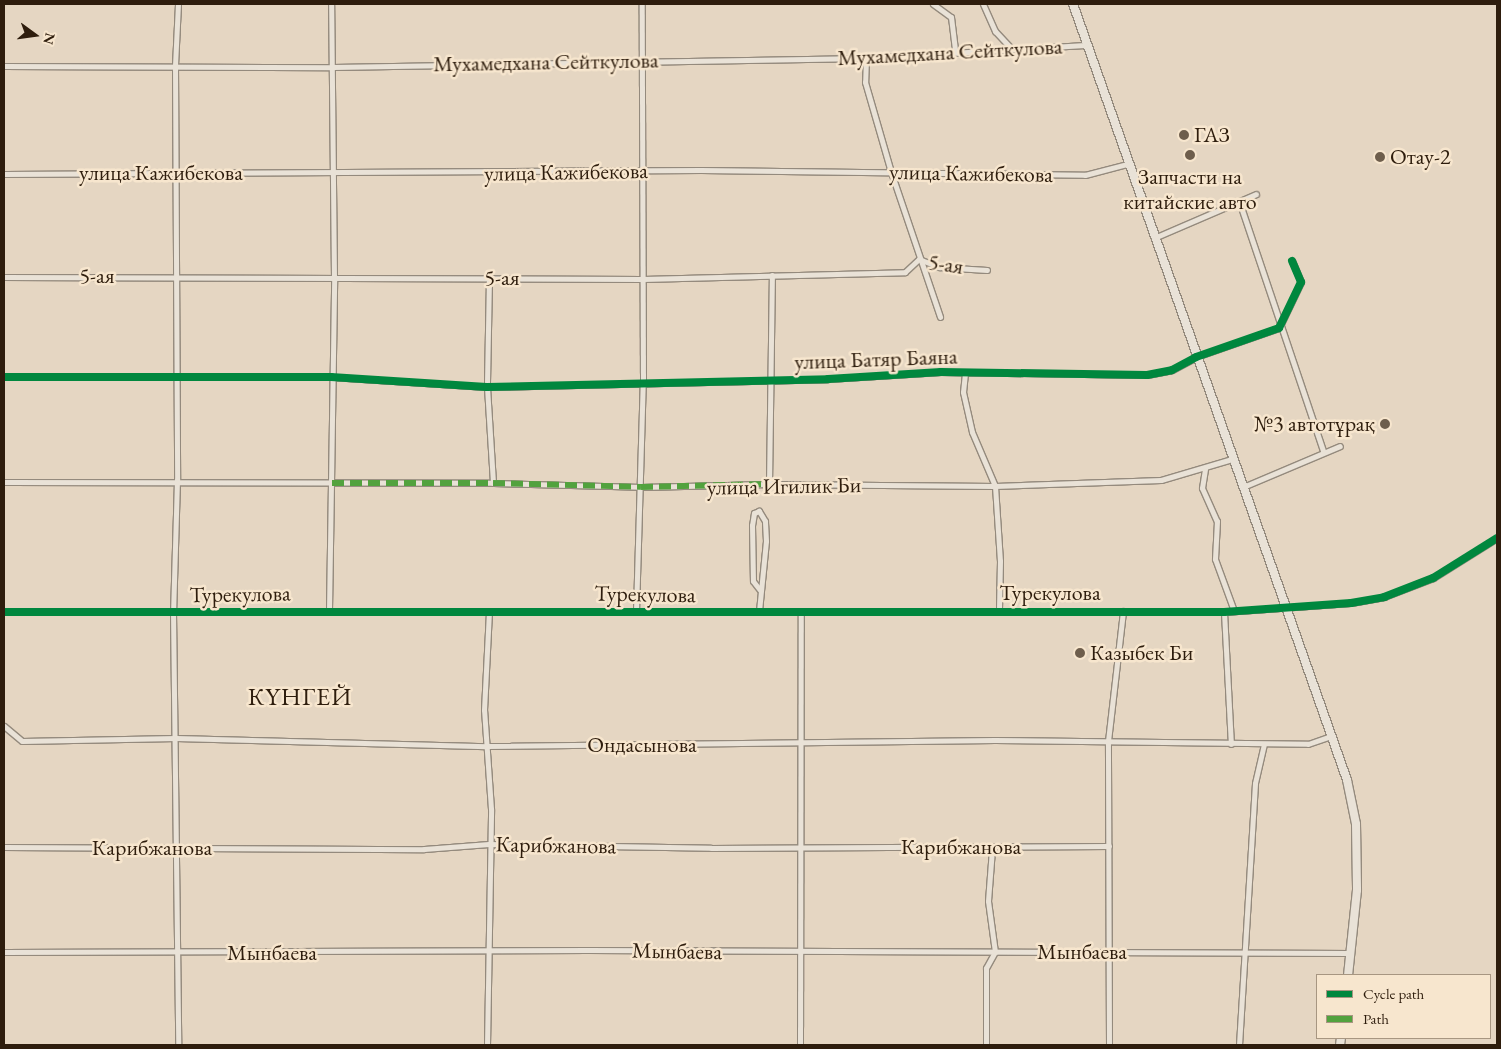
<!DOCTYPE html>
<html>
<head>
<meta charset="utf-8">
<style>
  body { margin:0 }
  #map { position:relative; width:1501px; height:1049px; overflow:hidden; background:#e5d6c2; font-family:"EB Garamond",serif }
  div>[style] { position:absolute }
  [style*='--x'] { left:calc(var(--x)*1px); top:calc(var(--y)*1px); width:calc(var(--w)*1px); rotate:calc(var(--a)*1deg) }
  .roads { filter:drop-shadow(1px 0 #948a7d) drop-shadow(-1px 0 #948a7d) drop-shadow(0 1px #948a7d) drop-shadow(0 -1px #948a7d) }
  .street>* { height:5px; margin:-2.5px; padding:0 2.5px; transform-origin:2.5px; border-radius:2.5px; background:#e9e2d7 }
  .secondary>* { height:8px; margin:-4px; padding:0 4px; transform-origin:4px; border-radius:4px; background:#e9e2d7 }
  .quiet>* { height:6px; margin-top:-3px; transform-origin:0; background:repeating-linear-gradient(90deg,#52a23e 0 12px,transparent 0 18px) }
  .cycleway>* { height:8px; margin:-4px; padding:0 4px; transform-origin:4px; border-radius:4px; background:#00873e }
  .dots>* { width:14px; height:14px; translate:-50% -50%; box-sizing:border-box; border:2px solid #f7e6ce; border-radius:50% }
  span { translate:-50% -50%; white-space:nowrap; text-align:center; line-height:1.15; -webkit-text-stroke:5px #f7e6ce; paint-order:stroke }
  .street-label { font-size:22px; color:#2e1d0d }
  .poi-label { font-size:22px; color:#2e1d0d }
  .left { translate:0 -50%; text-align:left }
  .right { translate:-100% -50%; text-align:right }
  .quarter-label { font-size:25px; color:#2e1d0d; letter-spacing:1px }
  .frame { position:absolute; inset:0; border:5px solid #2e1d0d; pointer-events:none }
  .legend { position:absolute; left:1316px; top:974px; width:175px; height:65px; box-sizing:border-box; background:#f7e6ce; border:1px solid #a79681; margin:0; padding:6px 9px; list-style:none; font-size:15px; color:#2e1d0d }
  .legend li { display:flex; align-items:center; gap:10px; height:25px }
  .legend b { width:25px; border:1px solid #a79681 }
  .north { position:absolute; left:10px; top:10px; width:50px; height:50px; -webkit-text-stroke:4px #f7e6ce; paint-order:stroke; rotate:104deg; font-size:14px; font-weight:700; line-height:20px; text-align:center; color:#2e1d0d }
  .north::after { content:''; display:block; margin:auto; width:18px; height:22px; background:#2e1d0d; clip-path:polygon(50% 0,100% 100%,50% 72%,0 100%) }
</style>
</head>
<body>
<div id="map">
  <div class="roads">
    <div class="street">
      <div style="--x:178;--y:4;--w:62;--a:92.8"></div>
      <div style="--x:175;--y:66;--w:414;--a:89.7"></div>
      <div style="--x:177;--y:480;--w:132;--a:91.7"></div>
      <div style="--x:173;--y:612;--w:433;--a:89.3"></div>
      <div style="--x:933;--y:4;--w:22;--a:36"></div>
      <div style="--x:951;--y:17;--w:35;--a:83"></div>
      <div style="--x:983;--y:4;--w:30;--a:66"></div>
      <div style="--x:995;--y:31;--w:25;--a:47"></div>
      <div style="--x:866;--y:58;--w:24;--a:92"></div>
      <div style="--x:865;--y:82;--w:94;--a:73.9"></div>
      <div style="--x:891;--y:172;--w:153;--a:71.3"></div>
      <div style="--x:4;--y:66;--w:329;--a:0.2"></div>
      <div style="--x:333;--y:67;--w:533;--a:-0.97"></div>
      <div style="--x:866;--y:58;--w:221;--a:-3.4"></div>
      <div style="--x:4;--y:174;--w:697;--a:-0.33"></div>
      <div style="--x:701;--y:170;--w:384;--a:0.7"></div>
      <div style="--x:1085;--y:175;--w:43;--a:-14.7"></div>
      <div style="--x:1239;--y:201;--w:264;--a:71.4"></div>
      <div style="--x:1154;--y:238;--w:111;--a:-23.3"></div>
      <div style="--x:4;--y:277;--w:639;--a:0.18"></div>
      <div style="--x:643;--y:279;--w:262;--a:-1.5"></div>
      <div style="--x:905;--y:272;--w:19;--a:-43"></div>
      <div style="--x:919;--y:259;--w:22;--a:22"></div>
      <div style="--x:939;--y:267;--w:48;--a:3.6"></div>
      <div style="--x:489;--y:278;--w:109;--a:91.1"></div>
      <div style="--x:487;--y:387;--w:96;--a:86.4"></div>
      <div style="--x:965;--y:373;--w:19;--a:96"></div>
      <div style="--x:963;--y:392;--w:41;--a:77.3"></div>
      <div style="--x:972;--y:432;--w:59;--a:66.9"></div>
      <div style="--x:995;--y:486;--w:75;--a:86.2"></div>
      <div style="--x:1000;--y:561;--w:49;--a:91.2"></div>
      <div style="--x:4;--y:377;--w:327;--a:0"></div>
      <div style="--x:331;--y:377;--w:156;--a:3.7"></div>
      <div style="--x:487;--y:387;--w:341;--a:-1.3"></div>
      <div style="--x:828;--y:379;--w:113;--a:-3.5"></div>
      <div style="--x:941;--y:372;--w:206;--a:0.8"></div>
      <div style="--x:1147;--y:375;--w:25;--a:-11"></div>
      <div style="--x:1172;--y:370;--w:27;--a:-28"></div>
      <div style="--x:1196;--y:357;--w:88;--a:-19.3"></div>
      <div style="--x:1279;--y:328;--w:51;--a:-64.4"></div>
      <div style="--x:1301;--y:282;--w:23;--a:-113"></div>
      <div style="--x:1205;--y:469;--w:19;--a:99"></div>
      <div style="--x:1202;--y:488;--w:36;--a:66"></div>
      <div style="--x:1217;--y:521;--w:38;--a:93"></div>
      <div style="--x:1215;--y:559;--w:55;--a:69.9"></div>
      <div style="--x:4;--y:482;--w:489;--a:0.1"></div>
      <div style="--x:493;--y:483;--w:148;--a:1.5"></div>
      <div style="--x:641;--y:487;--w:128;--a:-1.3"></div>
      <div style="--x:769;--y:484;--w:226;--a:0.5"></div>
      <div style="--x:995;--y:486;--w:166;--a:-2.1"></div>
      <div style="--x:1161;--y:480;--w:74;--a:-16.5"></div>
      <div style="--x:769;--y:484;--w:209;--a:-89.2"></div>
      <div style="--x:1243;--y:487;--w:105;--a:-22.9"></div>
      <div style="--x:329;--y:610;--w:333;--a:-89.1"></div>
      <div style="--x:334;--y:277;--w:273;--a:-90.6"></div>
      <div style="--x:636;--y:611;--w:230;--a:-88.3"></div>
      <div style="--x:643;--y:381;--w:377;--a:-90.2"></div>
      <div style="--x:759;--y:611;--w:70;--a:-84.3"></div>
      <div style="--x:766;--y:541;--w:20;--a:-93"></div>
      <div style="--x:765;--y:521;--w:12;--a:-121"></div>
      <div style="--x:759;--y:511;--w:5;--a:158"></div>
      <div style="--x:754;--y:513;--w:12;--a:99"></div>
      <div style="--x:752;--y:525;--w:56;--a:89"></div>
      <div style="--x:753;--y:581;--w:11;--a:52"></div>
      <div style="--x:4;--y:612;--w:1220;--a:0"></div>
      <div style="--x:1224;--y:612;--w:127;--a:-4.1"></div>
      <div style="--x:1351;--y:603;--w:34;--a:-10"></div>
      <div style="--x:1384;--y:597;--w:53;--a:-21.2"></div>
      <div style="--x:1433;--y:578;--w:75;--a:-32"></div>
      <div style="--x:1224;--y:612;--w:132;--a:87"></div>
      <div style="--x:4;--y:726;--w:23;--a:40"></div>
      <div style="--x:22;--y:741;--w:154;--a:-1.1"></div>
      <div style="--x:176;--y:738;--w:311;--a:1.5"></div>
      <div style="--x:487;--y:746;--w:508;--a:-0.68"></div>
      <div style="--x:995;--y:740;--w:313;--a:0.7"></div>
      <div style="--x:1308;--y:744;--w:24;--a:-19"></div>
      <div style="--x:4;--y:847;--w:420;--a:0.3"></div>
      <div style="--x:424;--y:849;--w:65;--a:-4.4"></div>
      <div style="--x:489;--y:844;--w:222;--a:1"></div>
      <div style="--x:711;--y:848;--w:398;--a:-0.3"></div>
      <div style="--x:4;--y:952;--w:585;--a:-0.2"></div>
      <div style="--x:589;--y:950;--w:761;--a:0.23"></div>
      <div style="--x:487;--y:1045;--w:236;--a:-89"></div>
      <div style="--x:491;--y:809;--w:99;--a:-94"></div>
      <div style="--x:484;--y:710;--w:99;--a:-87.1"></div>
      <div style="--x:800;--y:1045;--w:433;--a:-89.9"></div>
      <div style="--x:986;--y:1045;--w:77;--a:-90"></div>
      <div style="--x:986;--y:968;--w:18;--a:-61"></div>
      <div style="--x:995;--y:952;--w:51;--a:-97.8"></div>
      <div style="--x:988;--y:901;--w:52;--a:-85.6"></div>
      <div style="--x:1109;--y:1045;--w:304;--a:-90.2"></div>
      <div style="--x:1108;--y:741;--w:131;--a:-83.4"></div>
      <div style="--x:1239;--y:1045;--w:262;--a:-86.5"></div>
      <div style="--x:1255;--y:783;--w:40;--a:-77"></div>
    </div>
    <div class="secondary">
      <div style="--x:1073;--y:4;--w:823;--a:70.55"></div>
      <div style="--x:1347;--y:780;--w:45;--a:78.4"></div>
      <div style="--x:1356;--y:824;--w:66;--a:89.1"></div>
      <div style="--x:1357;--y:890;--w:85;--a:96"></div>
      <div style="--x:1340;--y:1045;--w:7;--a:-82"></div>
    </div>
  </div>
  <div class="quiet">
    <div style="--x:332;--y:483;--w:161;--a:0"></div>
    <div style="--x:493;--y:483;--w:148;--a:1.5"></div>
    <div style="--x:641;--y:487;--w:128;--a:-1.3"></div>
  </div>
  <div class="cycleway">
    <div style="--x:4;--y:377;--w:327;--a:0"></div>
    <div style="--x:331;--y:377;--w:156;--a:3.7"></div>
    <div style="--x:487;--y:387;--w:341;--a:-1.3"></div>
    <div style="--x:828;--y:379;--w:113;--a:-3.5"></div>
    <div style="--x:941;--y:372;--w:206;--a:0.8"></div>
    <div style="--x:1147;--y:375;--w:25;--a:-11"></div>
    <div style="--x:1172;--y:370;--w:27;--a:-28"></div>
    <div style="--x:1196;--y:357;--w:88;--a:-19.3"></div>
    <div style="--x:1279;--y:328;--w:51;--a:-64.4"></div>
    <div style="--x:1301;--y:282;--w:23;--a:-113"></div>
    <div style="--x:4;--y:612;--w:1220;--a:0"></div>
    <div style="--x:1224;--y:612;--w:127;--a:-4.1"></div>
    <div style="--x:1351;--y:603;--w:34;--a:-10"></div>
    <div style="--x:1384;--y:597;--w:53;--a:-21.2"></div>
    <div style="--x:1433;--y:578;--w:75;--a:-32"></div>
  </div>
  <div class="dots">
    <div style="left:1184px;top:135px;background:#6e5e4c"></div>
    <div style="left:1190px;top:155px;background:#6e5e4c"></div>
    <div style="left:1380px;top:157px;background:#6e5e4c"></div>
    <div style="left:1385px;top:424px;background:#6e5e4c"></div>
    <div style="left:1080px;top:653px;background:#6e5e4c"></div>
  </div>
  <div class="street-label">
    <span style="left:950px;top:52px;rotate:-3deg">Мухамедхана Сейткулова</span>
    <span style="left:546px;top:62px;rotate:-1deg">Мухамедхана Сейткулова</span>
    <span style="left:566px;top:172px;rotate:-1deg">улица Кажибекова</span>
    <span style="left:161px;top:173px">улица Кажибекова</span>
    <span style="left:971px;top:173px;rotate:1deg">улица Кажибекова</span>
    <span style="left:946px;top:264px;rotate:9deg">5-ая</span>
    <span style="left:97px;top:276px">5-ая</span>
    <span style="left:502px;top:278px">5-ая</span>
    <span style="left:876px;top:359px;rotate:-2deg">улица Батяр Баяна</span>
    <span style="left:784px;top:486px;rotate:-1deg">улица Игилик Би</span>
    <span style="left:1050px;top:593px">Турекулова</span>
    <span style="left:240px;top:594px;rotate:-1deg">Турекулова</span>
    <span style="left:645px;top:594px;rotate:1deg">Турекулова</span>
    <span style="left:642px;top:745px">Ондасынова</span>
    <span style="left:556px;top:845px;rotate:1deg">Карибжанова</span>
    <span style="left:961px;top:847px">Карибжанова</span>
    <span style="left:152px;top:848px">Карибжанова</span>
    <span style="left:677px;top:951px;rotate:1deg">Мынбаева</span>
    <span style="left:1082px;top:952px">Мынбаева</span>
    <span style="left:272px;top:953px">Мынбаева</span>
  </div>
  <div class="poi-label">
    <span class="left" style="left:1194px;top:135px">ГАЗ</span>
    <span class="left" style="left:1390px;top:157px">Отау-2</span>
    <span style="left:1190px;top:189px">Запчасти на<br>китайские авто</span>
    <span class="right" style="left:1375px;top:424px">№3 автотұрақ</span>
    <span class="left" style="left:1090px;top:653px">Казыбек Би</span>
  </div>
  <div class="quarter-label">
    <span style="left:300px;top:696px">КҮНГЕЙ</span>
  </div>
  <div class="frame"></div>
  <ul class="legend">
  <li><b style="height:6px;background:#00873e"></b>Cycle path</li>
  <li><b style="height:6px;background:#52a23e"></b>Path</li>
  </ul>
  <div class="north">N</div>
</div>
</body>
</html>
